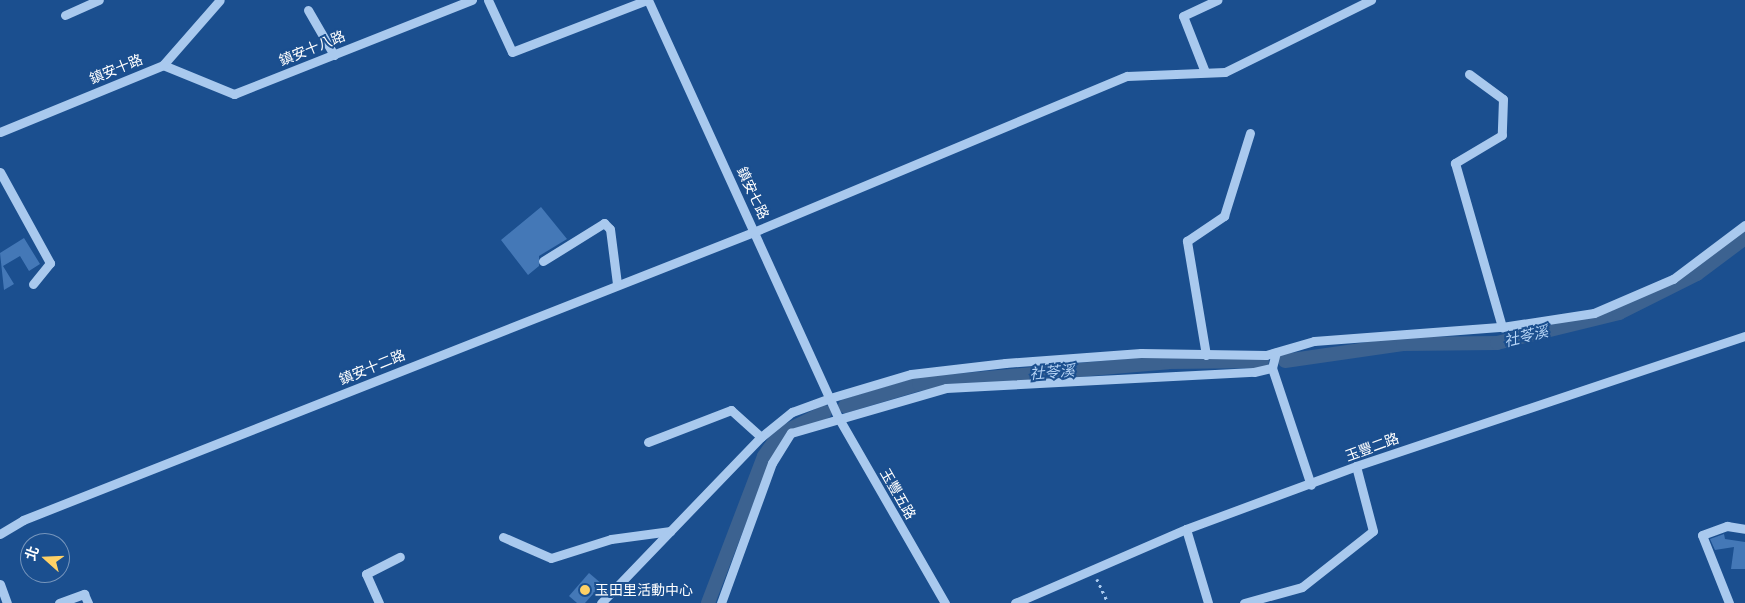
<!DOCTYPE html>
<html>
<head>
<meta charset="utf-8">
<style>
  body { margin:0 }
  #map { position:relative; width:1745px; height:603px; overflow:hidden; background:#1b4f8f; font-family:"PT Sans Narrow","Noto Sans TC",sans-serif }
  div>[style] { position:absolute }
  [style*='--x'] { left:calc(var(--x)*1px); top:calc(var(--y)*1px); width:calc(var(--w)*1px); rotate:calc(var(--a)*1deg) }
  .canal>* { height:14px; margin:-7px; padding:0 7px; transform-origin:7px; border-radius:7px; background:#3c6290 }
  .building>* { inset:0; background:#4478b7 }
  .path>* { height:2.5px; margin-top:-1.25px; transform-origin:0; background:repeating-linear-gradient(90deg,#a9c9ee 0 2.5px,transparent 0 6.5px) }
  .minor>* { height:9px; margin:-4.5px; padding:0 4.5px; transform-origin:4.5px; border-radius:4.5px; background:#a9c9ee }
  .dots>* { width:14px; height:14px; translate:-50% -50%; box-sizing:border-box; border:2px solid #1b4f8f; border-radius:50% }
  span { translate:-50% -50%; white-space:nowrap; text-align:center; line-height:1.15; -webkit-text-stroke:4px #1b4f8f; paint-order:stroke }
  .street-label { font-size:14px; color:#fff }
  .poi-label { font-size:14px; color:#fff }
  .left { translate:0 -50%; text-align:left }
  .water-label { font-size:15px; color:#b5d3f5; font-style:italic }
  .north { position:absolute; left:20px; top:533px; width:50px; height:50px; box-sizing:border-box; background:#1b4f8f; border:1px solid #7695bc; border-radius:50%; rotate:290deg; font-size:14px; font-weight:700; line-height:20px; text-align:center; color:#fff }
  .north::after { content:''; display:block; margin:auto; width:18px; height:22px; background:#ffd166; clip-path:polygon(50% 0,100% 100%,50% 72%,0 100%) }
</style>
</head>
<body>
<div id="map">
  <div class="canal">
    <div style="--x:1285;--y:361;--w:119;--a:-8.2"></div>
    <div style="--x:1403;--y:344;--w:94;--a:-0.6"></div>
    <div style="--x:1497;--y:343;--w:126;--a:-13.8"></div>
    <div style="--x:1619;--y:313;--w:87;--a:-26.6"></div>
    <div style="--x:1697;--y:274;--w:60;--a:-36.9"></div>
    <div style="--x:845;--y:406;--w:77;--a:-16.6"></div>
    <div style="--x:919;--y:384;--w:250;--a:-5"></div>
    <div style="--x:1168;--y:362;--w:94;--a:-0.6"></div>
    <div style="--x:708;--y:603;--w:157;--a:-69.1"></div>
    <div style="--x:764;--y:456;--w:27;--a:-54"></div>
    <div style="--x:780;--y:434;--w:50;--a:-26.1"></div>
  </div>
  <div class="building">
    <div style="clip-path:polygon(541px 207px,567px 239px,539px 256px,539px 266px,528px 275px,501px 240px)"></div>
    <div style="clip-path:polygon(24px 238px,40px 264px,29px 271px,20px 256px,3px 266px,14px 284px,4px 290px,0 253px)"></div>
    <div style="clip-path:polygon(1724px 534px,1725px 539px,1745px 542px,1745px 569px,1731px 569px,1734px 547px,1715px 550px,1710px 539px)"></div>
    <div style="clip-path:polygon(589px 573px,602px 584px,585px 603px,577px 603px,569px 596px)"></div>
  </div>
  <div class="path">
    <div style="--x:1097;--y:579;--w:26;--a:65"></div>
  </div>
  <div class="minor">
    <div style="--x:488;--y:0;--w:57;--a:65.2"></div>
    <div style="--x:512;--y:52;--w:145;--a:-21.1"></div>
    <div style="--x:648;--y:0;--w:458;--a:65.5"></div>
    <div style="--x:838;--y:417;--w:215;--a:60.1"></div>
    <div style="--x:308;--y:10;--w:52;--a:60"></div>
    <div style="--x:65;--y:15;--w:37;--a:-24"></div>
    <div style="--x:163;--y:65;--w:77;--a:22.2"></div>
    <div style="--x:234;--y:94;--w:256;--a:-21.6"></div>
    <div style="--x:1205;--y:72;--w:60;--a:-111.4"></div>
    <div style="--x:1183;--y:16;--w:38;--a:-25"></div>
    <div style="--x:1469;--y:74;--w:42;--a:36.3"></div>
    <div style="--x:1503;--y:99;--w:36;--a:92"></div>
    <div style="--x:1502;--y:135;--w:55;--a:149.2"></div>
    <div style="--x:1455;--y:163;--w:171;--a:74"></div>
    <div style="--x:0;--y:132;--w:176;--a:-22.3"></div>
    <div style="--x:163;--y:65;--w:86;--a:-48.8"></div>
    <div style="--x:0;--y:172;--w:104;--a:61.2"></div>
    <div style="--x:50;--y:263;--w:27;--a:129"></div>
    <div style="--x:543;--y:261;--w:72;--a:-31.9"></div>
    <div style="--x:604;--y:223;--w:8;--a:45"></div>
    <div style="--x:610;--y:229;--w:55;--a:82.7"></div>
    <div style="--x:1206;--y:355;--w:116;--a:-99.5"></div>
    <div style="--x:1187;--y:241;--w:45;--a:-34"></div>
    <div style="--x:1224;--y:216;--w:87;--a:-72.6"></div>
    <div style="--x:1272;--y:368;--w:123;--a:71.6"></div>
    <div style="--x:648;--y:442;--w:89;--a:-21.1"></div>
    <div style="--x:731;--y:410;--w:40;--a:42"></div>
    <div style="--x:1186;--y:529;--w:77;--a:73.4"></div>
    <div style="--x:0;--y:534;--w:27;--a:-31"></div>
    <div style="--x:23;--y:520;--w:788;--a:-21.52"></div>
    <div style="--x:756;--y:231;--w:402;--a:-22.7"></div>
    <div style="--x:1127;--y:76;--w:98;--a:-2.3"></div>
    <div style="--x:1225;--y:72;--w:163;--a:-26.3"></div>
    <div style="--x:503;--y:537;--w:52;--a:23.6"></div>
    <div style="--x:551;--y:558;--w:63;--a:-17.6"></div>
    <div style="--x:611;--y:539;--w:60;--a:-7.7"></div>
    <div style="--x:0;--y:584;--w:20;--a:70"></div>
    <div style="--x:59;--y:603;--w:27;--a:-20"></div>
    <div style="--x:84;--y:594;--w:10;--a:66"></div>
    <div style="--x:379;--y:603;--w:32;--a:-114"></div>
    <div style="--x:366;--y:574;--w:38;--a:-27"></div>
    <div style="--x:601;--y:603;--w:231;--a:-46.1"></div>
    <div style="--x:761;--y:437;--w:40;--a:-39"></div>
    <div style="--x:792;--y:412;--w:40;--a:-20.2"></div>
    <div style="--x:830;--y:398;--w:84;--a:-16.5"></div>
    <div style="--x:911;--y:374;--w:95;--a:-6.7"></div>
    <div style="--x:1005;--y:363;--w:136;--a:-4.2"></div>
    <div style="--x:1141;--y:353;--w:125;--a:0.9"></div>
    <div style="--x:1266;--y:355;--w:50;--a:-16.3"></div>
    <div style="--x:1314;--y:341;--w:189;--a:-4.3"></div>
    <div style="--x:1502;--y:327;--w:93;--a:-8.7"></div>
    <div style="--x:1594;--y:313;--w:86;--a:-23.3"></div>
    <div style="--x:1673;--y:279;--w:90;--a:-36.9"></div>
    <div style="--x:721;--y:603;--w:149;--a:-70"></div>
    <div style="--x:772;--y:463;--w:36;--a:-58"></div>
    <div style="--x:791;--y:433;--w:161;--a:-16.2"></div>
    <div style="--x:946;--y:388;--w:308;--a:-3"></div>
    <div style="--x:1254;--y:372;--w:18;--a:-13"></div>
    <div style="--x:1272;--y:368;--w:16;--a:-76"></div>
    <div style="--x:1015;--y:603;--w:186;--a:-23.4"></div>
    <div style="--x:1186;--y:529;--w:181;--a:-20.3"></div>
    <div style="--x:1356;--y:466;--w:410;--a:-18.5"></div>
    <div style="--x:1244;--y:603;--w:60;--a:-15.4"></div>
    <div style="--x:1302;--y:587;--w:90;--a:-38.3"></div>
    <div style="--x:1373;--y:531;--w:67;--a:-104.7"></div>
    <div style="--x:1729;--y:603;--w:73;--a:-111.7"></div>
    <div style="--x:1702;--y:535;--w:27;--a:-20"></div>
    <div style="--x:1727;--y:526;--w:18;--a:9"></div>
  </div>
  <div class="dots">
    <div style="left:585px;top:590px;background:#ffd166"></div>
  </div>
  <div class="street-label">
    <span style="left:312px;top:48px;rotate:-22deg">鎮安十八路</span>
    <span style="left:116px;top:69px;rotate:-22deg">鎮安十路</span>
    <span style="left:753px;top:193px;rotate:65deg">鎮安七路</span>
    <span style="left:372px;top:367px;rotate:-22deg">鎮安十二路</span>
    <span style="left:1372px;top:447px;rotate:-20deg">玉豐二路</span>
    <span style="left:898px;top:494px;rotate:60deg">玉豐五路</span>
  </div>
  <div class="poi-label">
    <span class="left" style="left:595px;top:590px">玉田里活動中心</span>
  </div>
  <div class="water-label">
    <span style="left:1526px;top:336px;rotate:-14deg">社苓溪</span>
    <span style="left:1052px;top:372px;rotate:-5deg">社苓溪</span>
  </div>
  <div class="north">北</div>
</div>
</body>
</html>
